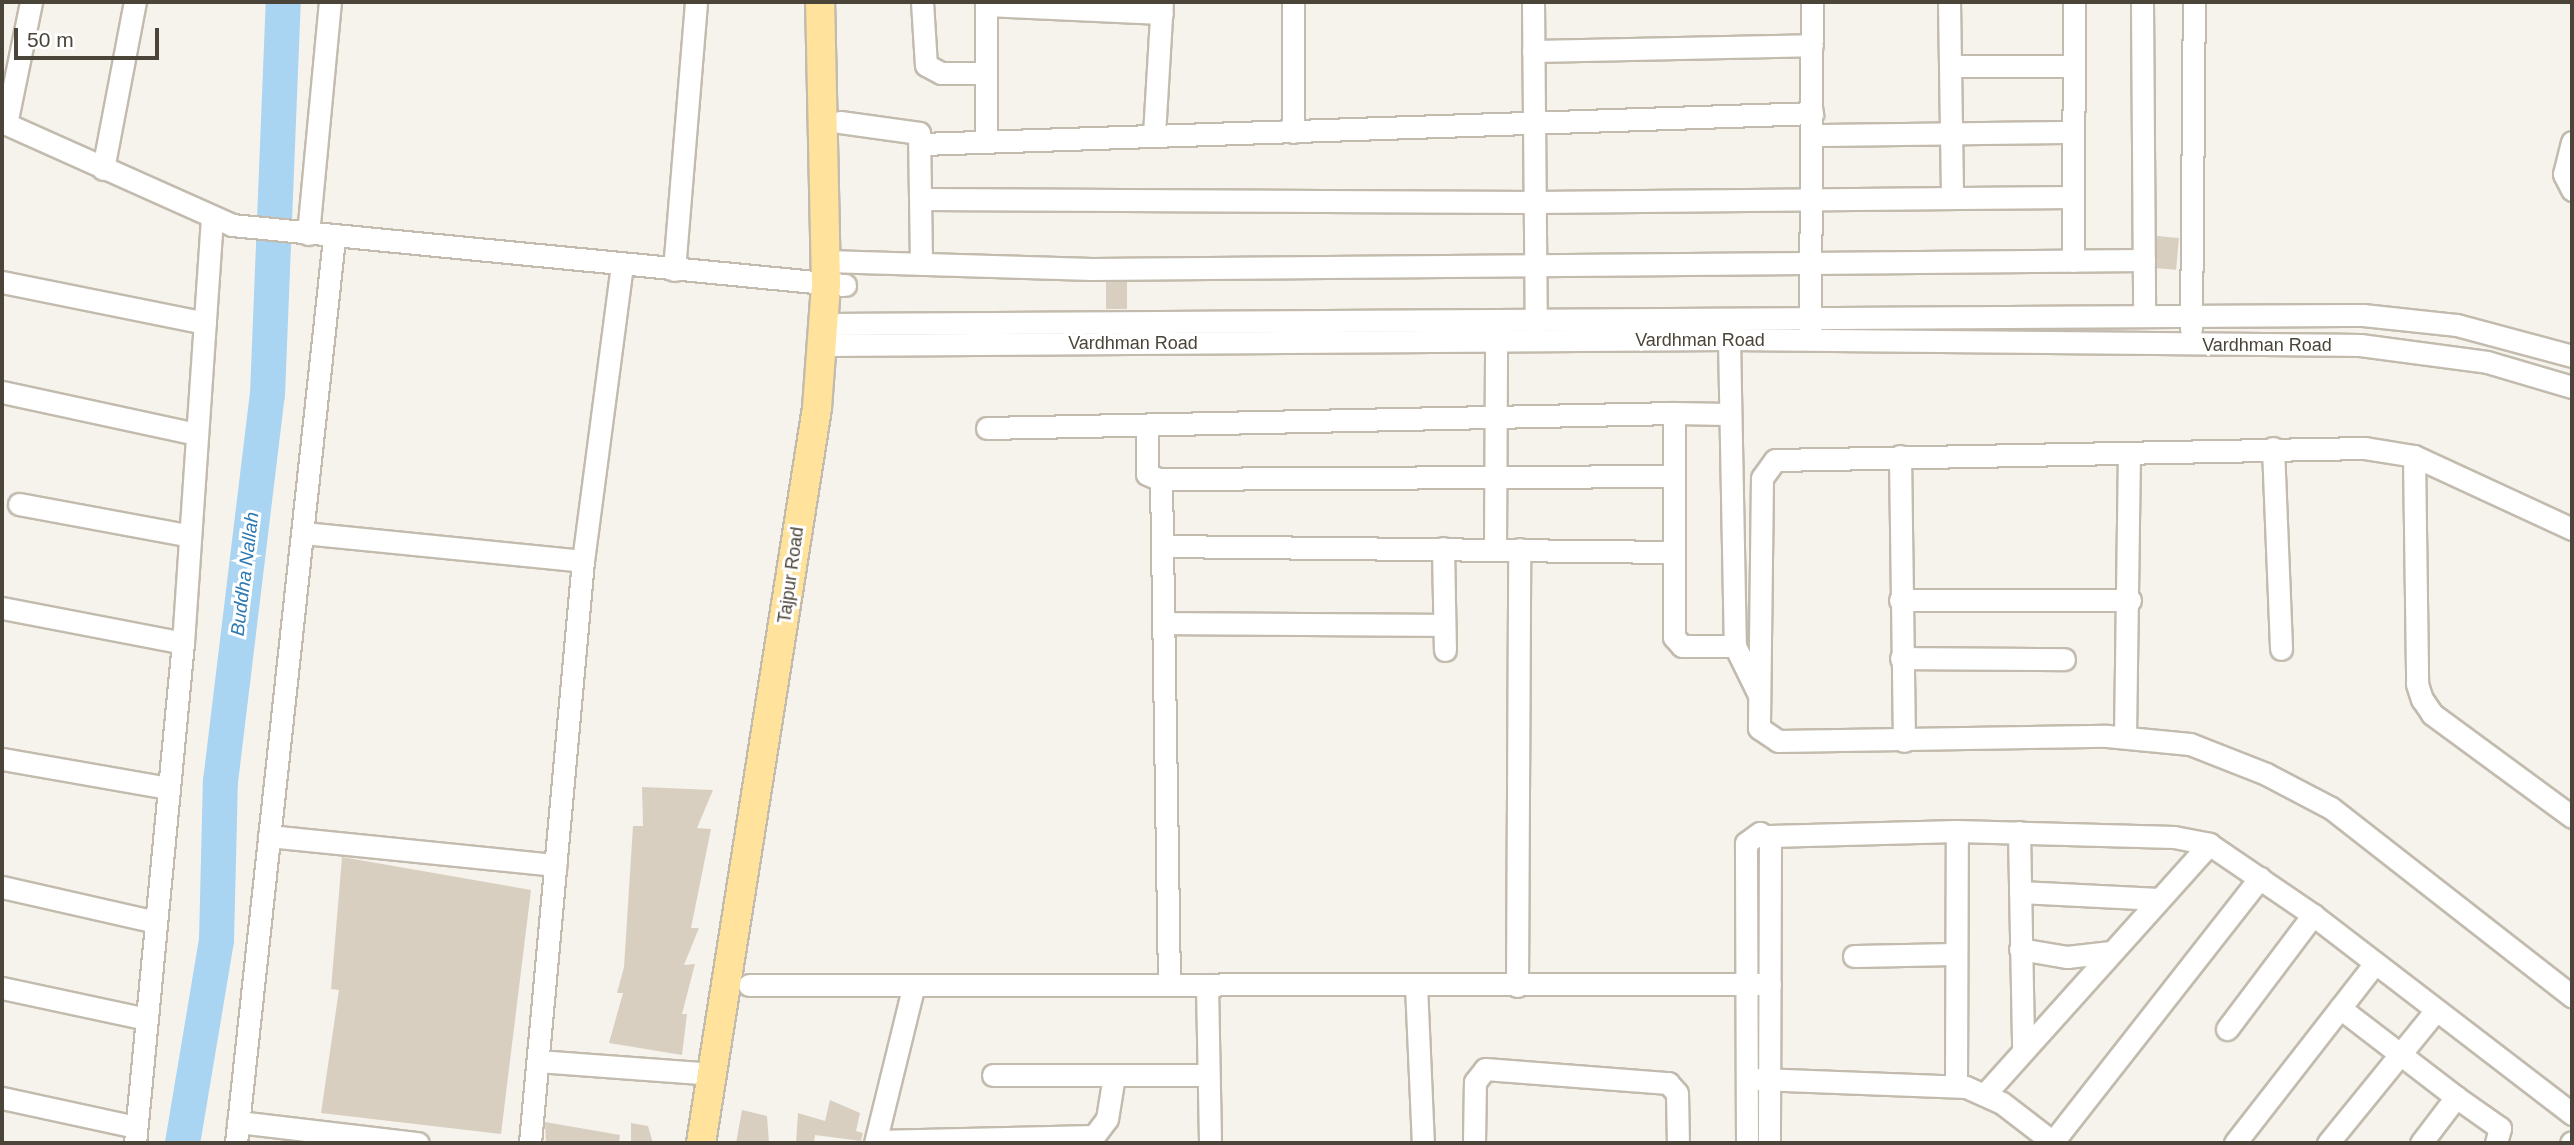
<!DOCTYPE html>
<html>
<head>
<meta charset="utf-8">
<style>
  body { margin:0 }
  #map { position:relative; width:2574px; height:1145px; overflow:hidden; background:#f6f3ec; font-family:Helvetica,sans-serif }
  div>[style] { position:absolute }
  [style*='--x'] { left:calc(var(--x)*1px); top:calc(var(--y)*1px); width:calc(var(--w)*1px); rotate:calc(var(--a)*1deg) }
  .river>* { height:35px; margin:-17.5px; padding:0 17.5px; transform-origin:17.5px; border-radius:17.5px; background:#a9d4f2 }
  .building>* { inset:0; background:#d8cfc1; transform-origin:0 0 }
  .roads { filter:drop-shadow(2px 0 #c2bbae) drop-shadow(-2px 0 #c2bbae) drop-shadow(0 2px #c2bbae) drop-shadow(0 -2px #c2bbae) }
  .minor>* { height:21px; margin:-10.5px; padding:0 10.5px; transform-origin:10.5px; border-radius:10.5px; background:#fff }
  .major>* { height:28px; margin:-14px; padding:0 14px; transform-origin:14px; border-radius:14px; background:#ffe39c }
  span { translate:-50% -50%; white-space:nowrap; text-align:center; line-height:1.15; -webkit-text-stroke:6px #fff; paint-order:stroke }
  .street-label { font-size:18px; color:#4b4439 }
  .water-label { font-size:19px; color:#2e7ab2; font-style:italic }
  .frame { position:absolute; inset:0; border:4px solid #4b4439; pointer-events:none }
  .scale { position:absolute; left:14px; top:28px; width:145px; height:32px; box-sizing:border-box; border:4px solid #4b4439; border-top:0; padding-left:9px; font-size:21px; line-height:24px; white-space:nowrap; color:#4b4439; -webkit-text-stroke:5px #fff; paint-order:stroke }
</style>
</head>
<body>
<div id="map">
  <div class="river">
    <div style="--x:182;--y:1143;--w:206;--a:-80.5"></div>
    <div style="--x:216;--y:940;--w:159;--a:-88.6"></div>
    <div style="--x:220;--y:781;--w:390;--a:-83.1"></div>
    <div style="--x:267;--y:394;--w:392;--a:-87.7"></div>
  </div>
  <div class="building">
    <div style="left:2157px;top:236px;width:22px;height:32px;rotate:5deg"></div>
    <div style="left:1106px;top:282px;width:21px;height:27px"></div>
    <div style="clip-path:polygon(642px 787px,713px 790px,697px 828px,711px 829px,691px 928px,699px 928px,684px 965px,695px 964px,682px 1014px,687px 1014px,682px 1055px,609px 1043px,623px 993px,617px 993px,624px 967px,633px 826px,643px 826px)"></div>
    <div style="clip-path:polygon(342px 857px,531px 890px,501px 1134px,321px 1113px,339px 990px,331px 989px)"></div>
    <div style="clip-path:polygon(830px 1100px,860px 1113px,856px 1131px,863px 1133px,861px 1141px,815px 1135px,814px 1143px,796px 1143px,798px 1113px,825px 1121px)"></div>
    <div style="clip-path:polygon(742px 1110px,767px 1116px,769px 1143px,736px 1143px)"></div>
    <div style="clip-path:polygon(545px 1122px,620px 1135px,619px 1143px,546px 1143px)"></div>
    <div style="clip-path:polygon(631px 1123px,648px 1126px,653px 1143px,631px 1143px)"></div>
  </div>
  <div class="roads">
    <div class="minor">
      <div style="--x:922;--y:2;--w:63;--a:86.4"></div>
      <div style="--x:926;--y:65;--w:17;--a:28"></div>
      <div style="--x:941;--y:73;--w:45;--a:0"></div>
      <div style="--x:1533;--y:2;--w:319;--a:89.5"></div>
      <div style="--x:1949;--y:2;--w:195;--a:89.1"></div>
      <div style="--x:2142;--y:2;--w:314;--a:89.6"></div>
      <div style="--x:986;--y:5;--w:176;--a:2.6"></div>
      <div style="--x:1533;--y:51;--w:279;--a:-1.2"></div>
      <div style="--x:1950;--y:66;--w:123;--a:0"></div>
      <div style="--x:2;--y:122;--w:252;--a:24.1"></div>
      <div style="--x:232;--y:225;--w:616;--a:5.59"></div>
      <div style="--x:840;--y:122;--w:80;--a:7.9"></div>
      <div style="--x:919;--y:133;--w:131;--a:89.1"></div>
      <div style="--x:6;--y:124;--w:125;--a:-78.4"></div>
      <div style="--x:1293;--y:132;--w:130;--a:-90"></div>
      <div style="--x:1154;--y:135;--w:133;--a:-86.6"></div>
      <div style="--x:1812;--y:135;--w:261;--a:-0.7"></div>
      <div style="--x:986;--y:142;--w:140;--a:-90"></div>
      <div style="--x:2572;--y:142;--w:33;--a:104"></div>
      <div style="--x:2564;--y:174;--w:18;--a:63"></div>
      <div style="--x:922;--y:144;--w:891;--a:-1.99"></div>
      <div style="--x:103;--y:169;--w:170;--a:-79.2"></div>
      <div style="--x:923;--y:199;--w:612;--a:0.28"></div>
      <div style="--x:1535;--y:202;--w:538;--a:-0.53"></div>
      <div style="--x:308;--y:234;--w:233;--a:-84.6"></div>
      <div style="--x:826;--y:261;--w:266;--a:1.7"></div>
      <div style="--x:1092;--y:269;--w:1052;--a:-0.49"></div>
      <div style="--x:2073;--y:261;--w:259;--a:-89.8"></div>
      <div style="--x:674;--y:270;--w:269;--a:-85.3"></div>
      <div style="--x:2;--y:282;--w:207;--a:11.4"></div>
      <div style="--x:826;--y:324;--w:1537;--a:-0.34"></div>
      <div style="--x:2363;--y:315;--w:95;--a:6.1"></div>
      <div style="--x:2457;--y:325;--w:119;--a:15.1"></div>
      <div style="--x:2191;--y:329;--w:327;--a:-89.5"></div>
      <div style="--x:1810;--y:332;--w:330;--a:-89.7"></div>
      <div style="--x:1729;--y:339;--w:307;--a:88.9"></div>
      <div style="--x:1735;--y:646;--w:52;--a:63.9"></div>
      <div style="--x:823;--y:345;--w:906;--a:-0.38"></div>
      <div style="--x:1729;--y:339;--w:631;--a:0.54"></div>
      <div style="--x:2360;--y:345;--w:128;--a:7.6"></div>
      <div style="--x:2487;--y:362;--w:89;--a:16.4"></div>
      <div style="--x:2;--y:392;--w:199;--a:12.2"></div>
      <div style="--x:1674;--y:413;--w:55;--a:1"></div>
      <div style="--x:1147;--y:426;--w:48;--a:90"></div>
      <div style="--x:1147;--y:474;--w:12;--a:24"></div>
      <div style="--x:1158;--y:479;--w:516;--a:-0.33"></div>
      <div style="--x:987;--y:428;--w:687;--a:-1.25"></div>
      <div style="--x:1674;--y:413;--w:224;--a:90"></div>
      <div style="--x:1674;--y:637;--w:12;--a:48"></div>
      <div style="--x:1682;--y:646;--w:53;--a:0"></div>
      <div style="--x:2273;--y:448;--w:201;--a:87.7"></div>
      <div style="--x:1900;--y:456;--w:285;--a:89.2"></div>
      <div style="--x:2414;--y:456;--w:228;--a:89.2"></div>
      <div style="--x:2417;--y:684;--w:16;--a:72"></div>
      <div style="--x:2422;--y:699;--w:18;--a:56"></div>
      <div style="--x:2432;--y:714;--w:174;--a:36.3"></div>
      <div style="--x:1161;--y:479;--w:506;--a:89.09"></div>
      <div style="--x:19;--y:504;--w:171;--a:10.5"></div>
      <div style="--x:2572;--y:529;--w:174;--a:-155.2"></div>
      <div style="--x:2414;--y:456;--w:51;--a:-170.9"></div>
      <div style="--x:2364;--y:448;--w:589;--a:178.83"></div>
      <div style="--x:1775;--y:460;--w:22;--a:126"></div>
      <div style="--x:1762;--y:478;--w:250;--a:90.7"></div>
      <div style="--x:1759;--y:728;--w:23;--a:34"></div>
      <div style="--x:1778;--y:741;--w:329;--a:-0.9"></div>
      <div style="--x:2107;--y:736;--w:83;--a:5.5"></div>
      <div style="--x:2190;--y:744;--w:82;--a:21.5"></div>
      <div style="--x:2266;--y:774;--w:73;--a:27.6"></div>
      <div style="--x:2331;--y:808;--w:306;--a:38"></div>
      <div style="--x:304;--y:533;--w:280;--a:5.7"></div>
      <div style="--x:1162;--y:546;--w:512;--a:0.67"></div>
      <div style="--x:1443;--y:548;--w:102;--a:88.9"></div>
      <div style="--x:1495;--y:548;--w:208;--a:-89.7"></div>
      <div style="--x:1900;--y:600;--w:230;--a:0"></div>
      <div style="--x:2;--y:608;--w:184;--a:10.9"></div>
      <div style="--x:1163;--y:623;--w:281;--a:0.4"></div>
      <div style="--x:1901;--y:658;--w:163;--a:0.4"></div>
      <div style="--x:2125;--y:737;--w:283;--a:-89.2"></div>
      <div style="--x:2;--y:759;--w:169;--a:9.9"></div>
      <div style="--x:2019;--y:832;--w:217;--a:88.9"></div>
      <div style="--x:269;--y:836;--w:288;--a:5.8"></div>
      <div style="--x:1769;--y:836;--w:188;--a:-1.5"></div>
      <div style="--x:1957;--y:831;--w:217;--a:1.6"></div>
      <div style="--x:2174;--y:837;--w:36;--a:11"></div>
      <div style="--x:2;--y:887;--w:158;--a:12.8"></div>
      <div style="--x:2020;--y:892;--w:139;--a:2.9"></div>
      <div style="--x:2020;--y:949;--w:48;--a:9.7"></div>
      <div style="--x:2067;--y:957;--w:44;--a:-6.5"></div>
      <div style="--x:1854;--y:956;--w:102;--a:-1.1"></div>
      <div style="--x:749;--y:985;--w:1021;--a:-0.06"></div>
      <div style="--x:1207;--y:985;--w:158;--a:88.9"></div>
      <div style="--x:1416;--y:985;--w:158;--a:87.5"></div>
      <div style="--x:1517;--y:986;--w:437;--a:-89.7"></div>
      <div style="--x:2;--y:988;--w:148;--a:12.1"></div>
      <div style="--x:2340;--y:1008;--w:146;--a:37.5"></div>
      <div style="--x:2227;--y:1029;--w:143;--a:-53"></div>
      <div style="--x:538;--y:1061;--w:176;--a:4.2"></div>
      <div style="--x:993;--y:1075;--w:215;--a:0"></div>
      <div style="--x:1759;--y:1079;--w:207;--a:2.2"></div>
      <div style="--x:1966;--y:1087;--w:39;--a:24"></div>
      <div style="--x:2002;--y:1103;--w:66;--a:37.6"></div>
      <div style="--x:1956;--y:1085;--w:254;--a:-89.8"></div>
      <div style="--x:1985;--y:1094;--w:336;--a:-48.1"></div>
      <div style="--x:2209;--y:844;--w:126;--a:34.3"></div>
      <div style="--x:2313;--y:915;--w:327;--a:37.5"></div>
      <div style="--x:2;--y:1098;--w:137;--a:12.2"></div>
      <div style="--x:238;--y:1122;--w:181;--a:6.7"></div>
      <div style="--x:876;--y:1141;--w:218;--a:-1.3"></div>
      <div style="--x:1094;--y:1136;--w:21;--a:-53"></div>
      <div style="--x:1107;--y:1119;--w:44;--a:-80.8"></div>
      <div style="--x:135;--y:1143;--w:502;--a:-84.52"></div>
      <div style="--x:183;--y:643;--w:424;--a:-86.1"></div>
      <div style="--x:236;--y:1143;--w:910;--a:-83.82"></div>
      <div style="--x:530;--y:1143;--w:584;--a:-84.8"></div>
      <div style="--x:583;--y:561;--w:299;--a:-82.5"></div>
      <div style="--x:875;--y:1143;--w:160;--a:-76.2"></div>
      <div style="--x:1474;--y:1143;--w:61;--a:-89.1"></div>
      <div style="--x:1475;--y:1082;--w:16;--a:-52"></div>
      <div style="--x:1485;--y:1069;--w:184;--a:4.4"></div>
      <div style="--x:1668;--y:1083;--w:13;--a:48"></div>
      <div style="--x:1677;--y:1093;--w:50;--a:88.9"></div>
      <div style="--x:1747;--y:1143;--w:300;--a:-90.2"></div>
      <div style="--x:1746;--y:843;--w:17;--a:-36"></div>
      <div style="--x:1760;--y:833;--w:13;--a:39"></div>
      <div style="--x:1770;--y:841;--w:302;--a:90.2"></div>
      <div style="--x:2052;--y:1143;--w:337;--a:-51.9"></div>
      <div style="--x:2235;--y:1143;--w:228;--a:-52.1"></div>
      <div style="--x:2328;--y:1143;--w:171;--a:-50.9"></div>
      <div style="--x:2421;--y:1143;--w:58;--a:-52.7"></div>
      <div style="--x:2456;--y:1097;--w:54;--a:35.2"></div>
      <div style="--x:2500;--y:1128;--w:16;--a:105"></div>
      <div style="--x:2571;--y:1143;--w:1;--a:-45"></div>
    </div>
    <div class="major">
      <div style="--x:701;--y:1143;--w:744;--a:-81.03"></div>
      <div style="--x:817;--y:408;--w:124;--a:-85.8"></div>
      <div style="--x:826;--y:284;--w:282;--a:-91.2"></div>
    </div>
  </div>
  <div class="street-label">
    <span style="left:1700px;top:340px">Vardhman Road</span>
    <span style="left:1133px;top:343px">Vardhman Road</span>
    <span style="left:2267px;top:345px">Vardhman Road</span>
    <span style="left:791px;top:575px;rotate:-82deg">Tajpur Road</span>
  </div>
  <div class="water-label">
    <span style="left:245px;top:574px;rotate:-83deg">Buddha Nallah</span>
  </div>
  <div class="frame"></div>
  <div class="scale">50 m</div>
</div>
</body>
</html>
